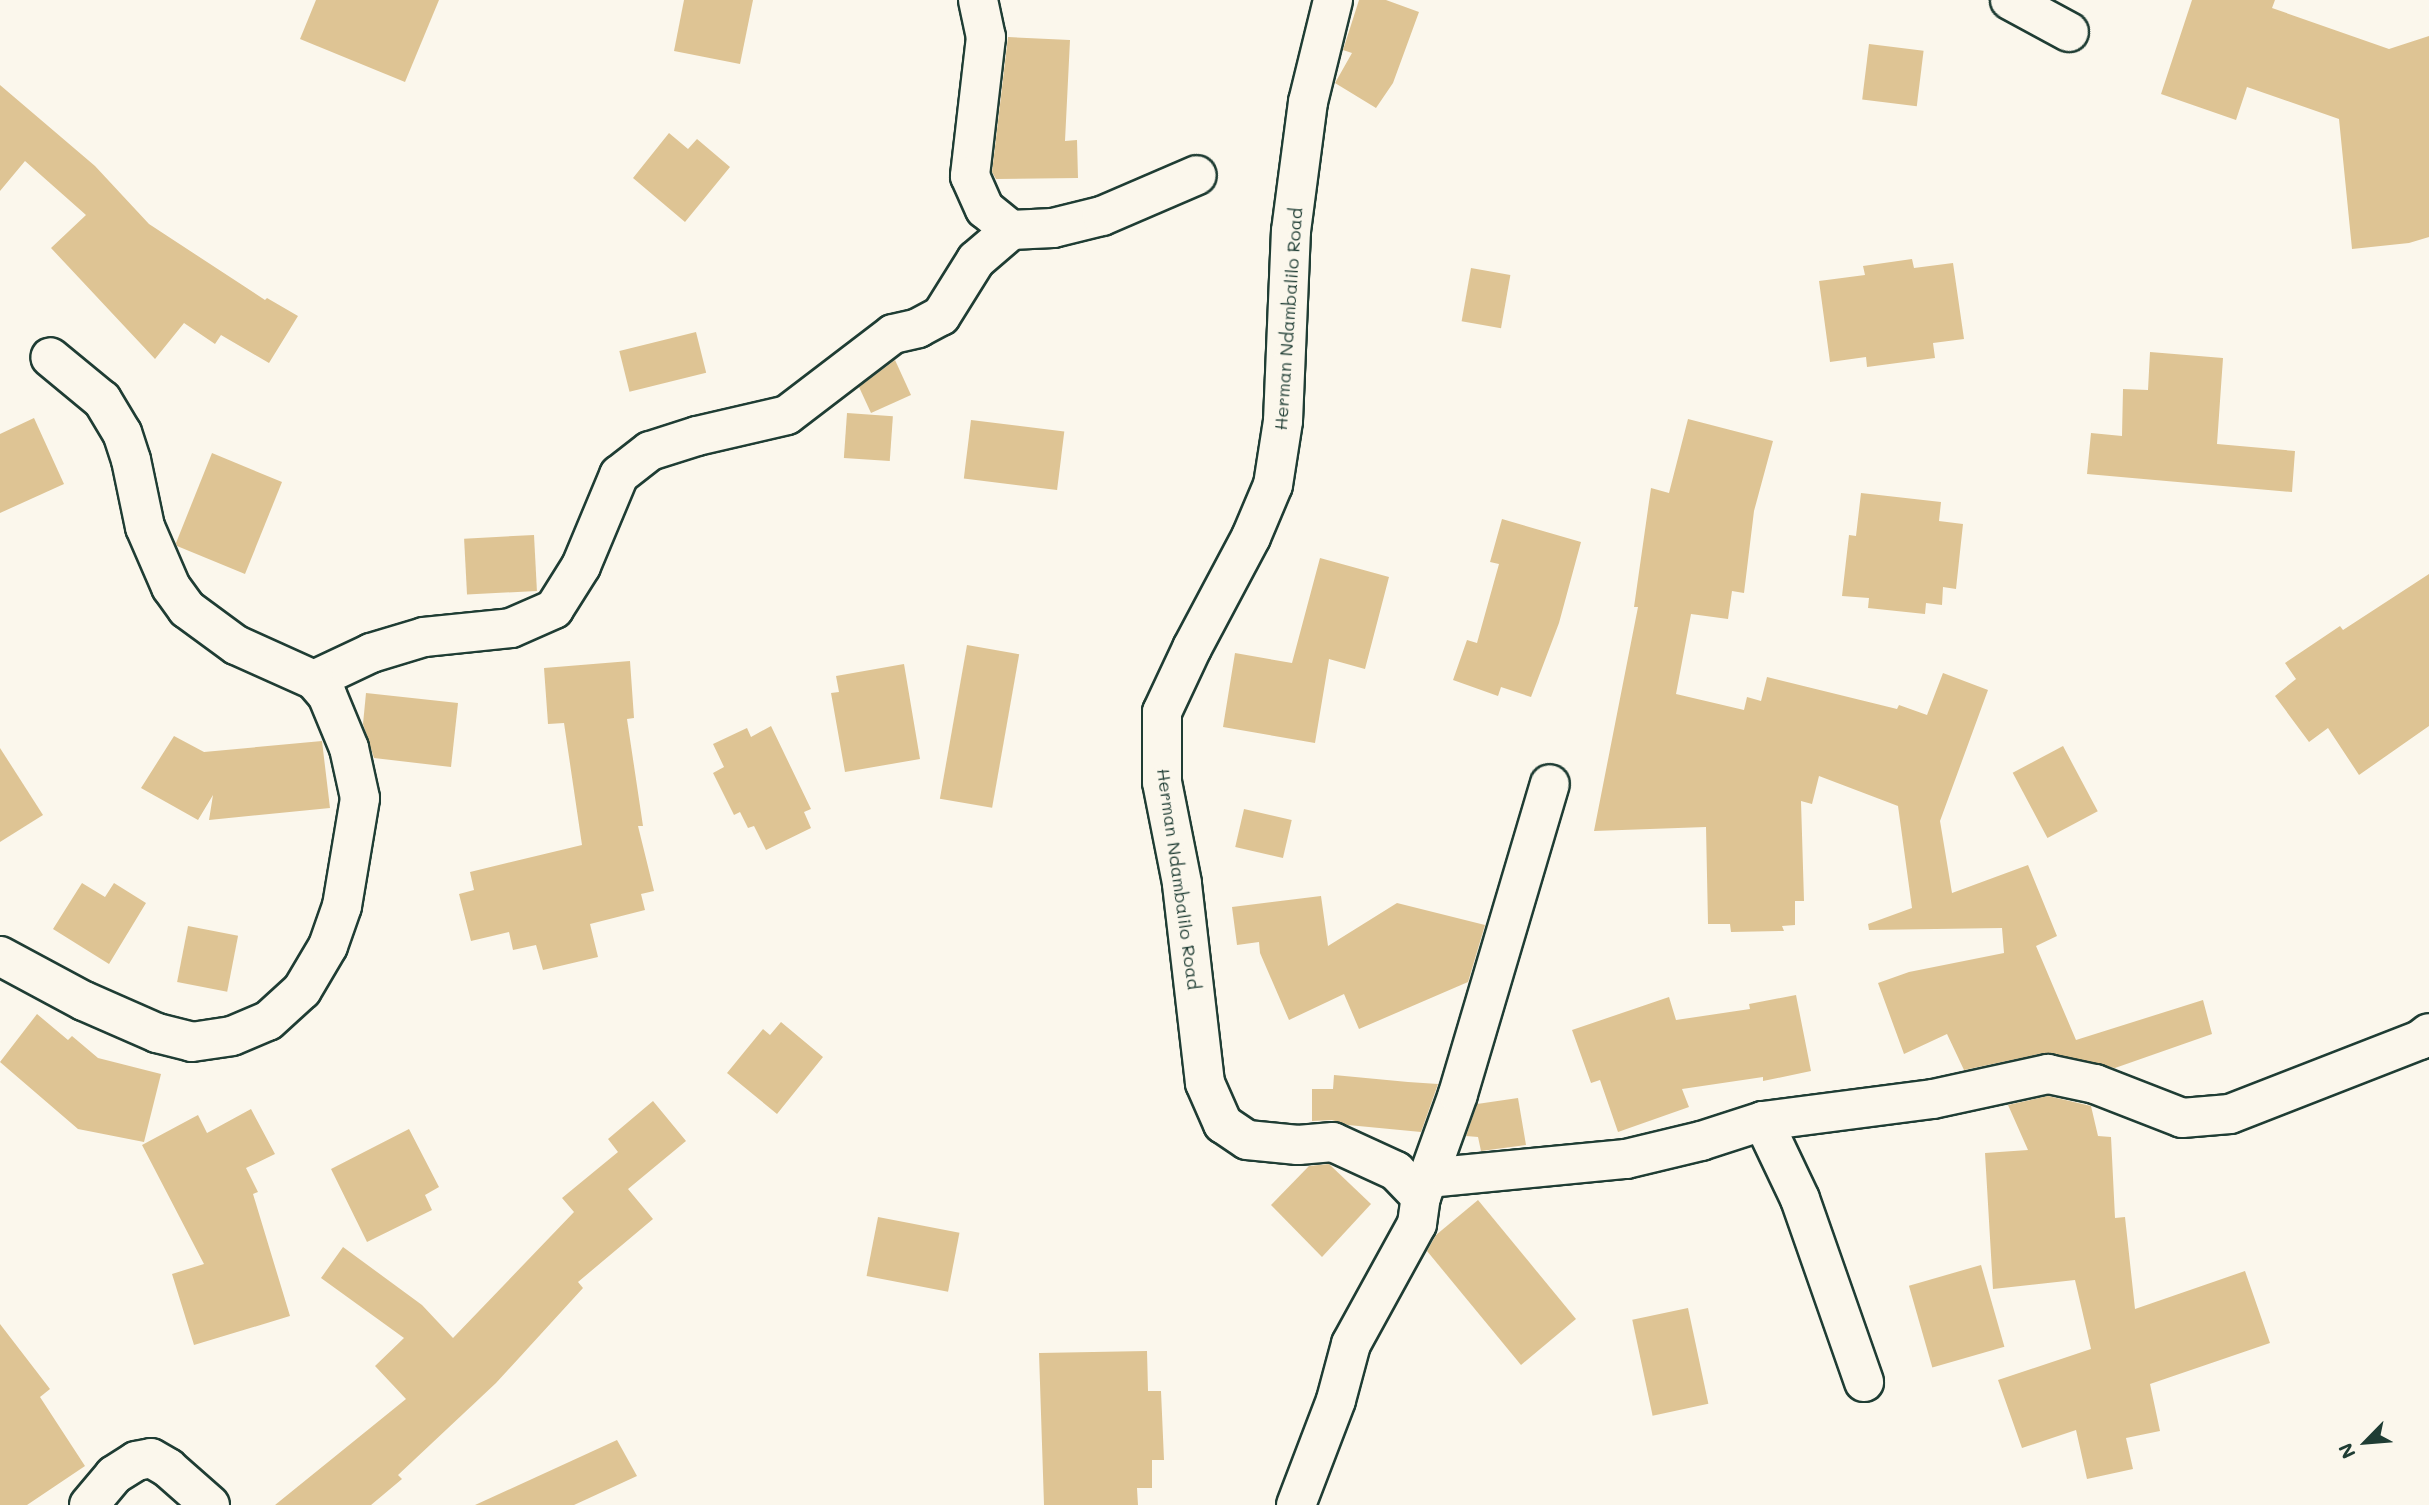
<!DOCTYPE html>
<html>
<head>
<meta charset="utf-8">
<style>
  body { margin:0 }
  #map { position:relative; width:2429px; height:1505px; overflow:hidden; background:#fbf7ec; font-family:Mali,sans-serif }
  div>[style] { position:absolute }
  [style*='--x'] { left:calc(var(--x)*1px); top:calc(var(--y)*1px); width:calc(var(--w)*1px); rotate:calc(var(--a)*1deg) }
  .building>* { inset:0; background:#dec494; transform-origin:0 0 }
  .roads { filter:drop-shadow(2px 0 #1f3d34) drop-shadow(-2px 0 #1f3d34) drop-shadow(0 2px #1f3d34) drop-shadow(0 -2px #1f3d34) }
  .minor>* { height:38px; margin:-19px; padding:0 19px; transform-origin:19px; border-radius:19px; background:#fbf7ec }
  span { translate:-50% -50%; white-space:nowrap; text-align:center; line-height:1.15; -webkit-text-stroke:7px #fbf7ec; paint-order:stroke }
  .street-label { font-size:18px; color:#1f3d34 }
  .north { position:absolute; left:2331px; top:1407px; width:70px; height:70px; -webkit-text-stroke:5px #fbf7ec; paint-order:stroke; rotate:245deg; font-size:19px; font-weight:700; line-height:28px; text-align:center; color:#1f3d34 }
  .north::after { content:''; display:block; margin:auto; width:24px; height:32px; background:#1f3d34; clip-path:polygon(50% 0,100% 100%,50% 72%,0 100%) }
</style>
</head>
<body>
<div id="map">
  <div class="building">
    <div style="clip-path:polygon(316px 0,439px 0,405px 82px,300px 39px)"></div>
    <div style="clip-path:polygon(684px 0,753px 0,740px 64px,674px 51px)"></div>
    <div style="clip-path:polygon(1359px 0,1386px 0,1419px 12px,1393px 83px,1376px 108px,1335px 83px,1352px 53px,1343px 50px)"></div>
    <div style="clip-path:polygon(2192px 0,2275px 0,2272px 8px,2389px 49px,2429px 36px,2429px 237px,2409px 243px,2352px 249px,2339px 119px,2247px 87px,2236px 120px,2161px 94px)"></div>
    <div style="clip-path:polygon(1008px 37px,1070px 40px,1065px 141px,1077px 140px,1078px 178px,996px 179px,992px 172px)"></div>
    <div style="left:1869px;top:44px;width:55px;height:56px;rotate:7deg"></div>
    <div style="clip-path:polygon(0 85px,95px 166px,149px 224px,265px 300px,267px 298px,298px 316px,269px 363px,221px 335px,215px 344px,184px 323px,155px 359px,51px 248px,86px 215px,25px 161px,0 191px)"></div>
    <div style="clip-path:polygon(669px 133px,688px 149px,697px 139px,730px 167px,685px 222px,633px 178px)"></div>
    <div style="clip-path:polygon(1912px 259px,1914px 268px,1953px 263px,1964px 339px,1933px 343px,1935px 358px,1867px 367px,1866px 357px,1830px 362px,1819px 281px,1865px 275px,1863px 266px)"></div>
    <div style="left:1471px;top:268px;width:40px;height:54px;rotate:10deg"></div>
    <div style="left:696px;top:332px;width:42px;height:79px;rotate:76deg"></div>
    <div style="clip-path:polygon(2150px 352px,2223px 358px,2217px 444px,2295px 451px,2292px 492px,2087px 474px,2091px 433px,2122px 436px,2123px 389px,2148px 390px)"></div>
    <div style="clip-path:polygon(895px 360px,911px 395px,871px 413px,859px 387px)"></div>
    <div style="left:847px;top:413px;width:46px;height:45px;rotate:4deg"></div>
    <div style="clip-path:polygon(34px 418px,64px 484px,0 513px,0 434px)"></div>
    <div style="clip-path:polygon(1688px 419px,1773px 441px,1754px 511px,1744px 593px,1732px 591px,1728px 619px,1691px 614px,1676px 694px,1744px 710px,1747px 697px,1761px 701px,1767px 677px,1897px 709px,1899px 705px,1927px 715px,1943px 673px,1988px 690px,1940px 821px,1952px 893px,2028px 865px,2057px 936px,2036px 946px,2076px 1040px,2203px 1000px,2212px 1034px,2115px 1068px,2044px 1053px,1964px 1070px,1947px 1034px,1904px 1054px,1878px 983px,1909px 972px,2004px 953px,2002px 928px,1869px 930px,1868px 924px,1912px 908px,1898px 806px,1819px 776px,1812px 804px,1801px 801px,1804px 901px,1795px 901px,1795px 925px,1782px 926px,1784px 931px,1731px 932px,1730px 924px,1708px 924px,1706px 827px,1594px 831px,1638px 607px,1634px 607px,1651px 488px,1669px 493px)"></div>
    <div style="left:971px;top:420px;width:94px;height:59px;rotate:7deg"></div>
    <div style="clip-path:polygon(212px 453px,282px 482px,245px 574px,177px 546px,176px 543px)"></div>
    <div style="clip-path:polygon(1861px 493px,1941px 502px,1939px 521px,1963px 524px,1956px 589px,1943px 587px,1942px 605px,1926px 603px,1925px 614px,1868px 608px,1869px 598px,1842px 596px,1849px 535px,1856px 536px)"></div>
    <div style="clip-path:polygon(1502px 519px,1581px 542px,1559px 623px,1531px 697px,1501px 687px,1498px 696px,1453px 680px,1467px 640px,1477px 643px,1499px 564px,1490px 562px)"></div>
    <div style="left:534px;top:535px;width:56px;height:70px;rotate:87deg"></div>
    <div style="clip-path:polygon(1320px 558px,1389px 577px,1365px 669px,1329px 659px,1315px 743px,1223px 727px,1235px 653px,1292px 663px)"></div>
    <div style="clip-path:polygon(2429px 574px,2429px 726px,2359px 775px,2328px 728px,2309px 742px,2275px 696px,2296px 679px,2285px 663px,2340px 626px,2343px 630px)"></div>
    <div style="left:967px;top:645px;width:53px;height:156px;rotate:10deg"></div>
    <div style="clip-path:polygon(630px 661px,634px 718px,627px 719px,643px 826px,638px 826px,654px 891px,641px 894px,645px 910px,590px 924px,598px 957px,543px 970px,536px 945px,513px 950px,509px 932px,471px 941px,459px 894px,474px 890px,470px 872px,582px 845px,564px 723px,548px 724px,544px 668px)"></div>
    <div style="clip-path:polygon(904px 664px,920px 759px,845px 772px,831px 693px,839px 692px,836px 676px)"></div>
    <div style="clip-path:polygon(366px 693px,458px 703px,451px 767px,374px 758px,363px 724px)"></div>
    <div style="clip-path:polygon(771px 726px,811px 809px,804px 812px,811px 828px,766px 850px,754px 826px,748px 828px,740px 812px,734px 815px,713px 773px,724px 767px,713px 744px,747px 728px,751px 737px)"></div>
    <div style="clip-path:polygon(174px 736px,204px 752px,322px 741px,330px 808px,209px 820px,213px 795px,198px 820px,141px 788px)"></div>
    <div style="left:2063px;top:746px;width:74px;height:57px;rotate:62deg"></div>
    <div style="clip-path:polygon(0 748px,43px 815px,0 842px)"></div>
    <div style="left:1244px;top:809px;width:49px;height:39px;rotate:13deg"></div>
    <div style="clip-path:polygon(82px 883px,105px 897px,114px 883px,146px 903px,109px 964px,53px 929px)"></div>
    <div style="clip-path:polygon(1321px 896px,1328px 946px,1397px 903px,1485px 925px,1468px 982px,1359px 1029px,1344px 994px,1289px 1020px,1260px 953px,1259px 942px,1237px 945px,1232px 907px)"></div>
    <div style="left:188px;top:926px;width:51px;height:57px;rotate:11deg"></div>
    <div style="clip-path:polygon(1796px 995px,1811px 1071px,1763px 1081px,1763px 1077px,1682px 1089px,1689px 1107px,1618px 1132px,1600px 1080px,1591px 1083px,1572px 1030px,1669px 997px,1676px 1020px,1750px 1009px,1749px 1004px)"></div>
    <div style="clip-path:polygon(37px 1014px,68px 1040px,72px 1036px,98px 1058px,161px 1074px,144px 1142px,78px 1129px,0 1062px)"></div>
    <div style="clip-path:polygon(781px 1022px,823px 1057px,777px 1114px,727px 1073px,763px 1029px,770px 1035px)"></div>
    <div style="clip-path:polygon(1334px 1075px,1408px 1082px,1438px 1084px,1421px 1132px,1348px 1125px,1332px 1120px,1312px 1121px,1312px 1089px,1333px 1089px)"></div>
    <div style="clip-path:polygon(2048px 1096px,2091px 1106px,2098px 1136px,2111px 1137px,2115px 1218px,2125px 1217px,2135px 1309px,2245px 1271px,2270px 1343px,2150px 1384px,2160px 1431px,2126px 1438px,2133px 1469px,2087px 1479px,2076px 1430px,2022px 1448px,1998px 1380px,2091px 1349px,2075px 1280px,1993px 1289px,1985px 1153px,2028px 1150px,2008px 1105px)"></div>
    <div style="clip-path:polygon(1518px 1098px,1526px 1145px,1481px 1151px,1478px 1137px,1466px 1136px,1477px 1104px)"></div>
    <div style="clip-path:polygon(653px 1101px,686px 1141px,628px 1189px,653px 1219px,578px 1282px,583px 1288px,496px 1383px,398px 1475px,402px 1479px,371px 1505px,275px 1505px,406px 1399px,375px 1366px,404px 1338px,321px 1278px,343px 1247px,422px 1305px,453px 1338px,574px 1212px,562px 1198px,618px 1152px,608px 1139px)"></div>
    <div style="clip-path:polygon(251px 1109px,275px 1154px,246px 1168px,258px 1192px,253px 1194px,290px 1316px,194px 1345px,172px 1274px,204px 1264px,142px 1145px,198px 1115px,207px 1133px)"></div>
    <div style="clip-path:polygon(409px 1129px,439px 1187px,425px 1195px,432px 1210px,367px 1242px,331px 1169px)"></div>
    <div style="clip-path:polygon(1329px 1164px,1371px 1204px,1322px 1257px,1271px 1205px,1309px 1166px)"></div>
    <div style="clip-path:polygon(1478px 1200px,1576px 1319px,1521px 1365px,1427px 1251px,1436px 1235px)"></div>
    <div style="left:878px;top:1217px;width:83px;height:60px;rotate:11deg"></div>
    <div style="left:1981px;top:1265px;width:85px;height:75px;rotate:74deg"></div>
    <div style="left:1688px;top:1308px;width:98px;height:57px;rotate:78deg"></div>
    <div style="clip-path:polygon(0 1324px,50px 1389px,40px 1397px,85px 1466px,27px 1505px,0 1505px)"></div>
    <div style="clip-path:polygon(1147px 1351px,1148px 1391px,1161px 1391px,1164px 1460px,1152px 1460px,1152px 1488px,1137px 1488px,1138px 1505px,1044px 1505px,1039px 1353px)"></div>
    <div style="clip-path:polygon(617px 1440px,637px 1476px,574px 1505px,475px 1505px)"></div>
  </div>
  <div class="roads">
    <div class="minor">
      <div style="--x:978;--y:0;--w:38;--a:78"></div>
      <div style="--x:986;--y:37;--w:140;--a:96.6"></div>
      <div style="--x:970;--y:176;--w:36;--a:66"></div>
      <div style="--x:985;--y:209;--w:33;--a:39"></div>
      <div style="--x:2010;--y:0;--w:67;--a:28.5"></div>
      <div style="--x:1011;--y:230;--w:42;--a:-2.7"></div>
      <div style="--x:1053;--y:228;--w:50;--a:-13.8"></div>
      <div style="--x:1102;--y:216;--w:103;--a:-23.3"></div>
      <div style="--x:314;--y:680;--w:63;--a:-25.3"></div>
      <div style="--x:371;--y:653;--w:55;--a:-16.8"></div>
      <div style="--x:424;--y:637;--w:87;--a:-5.9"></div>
      <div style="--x:511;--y:628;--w:47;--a:-23.8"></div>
      <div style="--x:554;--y:609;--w:51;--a:-57.9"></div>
      <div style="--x:581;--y:566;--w:99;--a:-67.3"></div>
      <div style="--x:619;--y:475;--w:39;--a:-38"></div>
      <div style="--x:650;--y:451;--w:49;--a:-17.7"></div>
      <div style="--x:697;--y:436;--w:92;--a:-13.1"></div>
      <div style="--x:787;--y:415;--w:133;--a:-37.4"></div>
      <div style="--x:893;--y:334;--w:26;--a:-13"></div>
      <div style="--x:918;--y:328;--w:26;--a:-28"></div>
      <div style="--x:941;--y:316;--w:66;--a:-58"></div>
      <div style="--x:976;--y:260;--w:46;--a:-40.6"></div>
      <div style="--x:0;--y:956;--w:95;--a:28.2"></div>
      <div style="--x:84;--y:1001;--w:80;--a:23.7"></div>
      <div style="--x:157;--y:1033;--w:36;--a:14"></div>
      <div style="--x:192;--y:1042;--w:40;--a:-8.5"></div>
      <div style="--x:232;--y:1036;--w:39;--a:-23"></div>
      <div style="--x:268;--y:1021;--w:46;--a:-42.4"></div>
      <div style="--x:302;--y:990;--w:51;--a:-59.4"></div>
      <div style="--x:328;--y:946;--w:42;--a:-70.7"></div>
      <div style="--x:342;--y:906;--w:109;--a:-80.5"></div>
      <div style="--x:360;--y:798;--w:51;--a:-102.4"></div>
      <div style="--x:349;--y:748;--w:57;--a:-112.5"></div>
      <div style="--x:327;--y:695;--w:20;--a:-131"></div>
      <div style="--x:314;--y:680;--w:85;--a:-155.8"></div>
      <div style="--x:236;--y:645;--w:61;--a:-143.7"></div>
      <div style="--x:187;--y:609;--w:27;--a:-126"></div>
      <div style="--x:171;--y:587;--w:65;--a:-113.4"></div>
      <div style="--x:145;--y:527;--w:68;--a:-101.8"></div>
      <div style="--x:131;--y:460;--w:28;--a:-108"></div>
      <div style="--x:122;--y:433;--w:39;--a:-121"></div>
      <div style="--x:102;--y:400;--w:67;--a:-140.4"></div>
      <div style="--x:1763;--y:1121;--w:86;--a:64.6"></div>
      <div style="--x:1800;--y:1199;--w:194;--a:70.7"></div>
      <div style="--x:1428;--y:1178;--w:199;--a:-5.5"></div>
      <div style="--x:1626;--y:1159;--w:77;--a:-13.5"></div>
      <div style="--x:1701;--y:1141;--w:65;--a:-17.9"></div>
      <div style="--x:1763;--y:1121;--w:171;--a:-7.4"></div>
      <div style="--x:1933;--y:1099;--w:118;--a:-12.3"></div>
      <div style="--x:2048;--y:1074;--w:48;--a:12"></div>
      <div style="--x:2095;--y:1084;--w:93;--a:21.3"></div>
      <div style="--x:2182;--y:1118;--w:48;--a:-4.8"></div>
      <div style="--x:2230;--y:1114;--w:204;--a:-21.3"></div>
      <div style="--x:2420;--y:1040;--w:11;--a:-38"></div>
      <div style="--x:1421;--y:1197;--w:109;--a:-70.2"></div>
      <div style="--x:1458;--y:1094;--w:323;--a:-73.5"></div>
      <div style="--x:89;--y:1505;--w:39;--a:-50"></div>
      <div style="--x:114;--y:1475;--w:26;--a:-32"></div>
      <div style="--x:136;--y:1461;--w:15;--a:-11"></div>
      <div style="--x:151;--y:1458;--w:20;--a:30"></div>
      <div style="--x:168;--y:1468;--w:56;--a:41.4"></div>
      <div style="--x:1296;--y:1505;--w:112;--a:-69.1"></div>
      <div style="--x:1336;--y:1400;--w:58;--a:-75"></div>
      <div style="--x:1351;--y:1344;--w:137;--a:-61.2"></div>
      <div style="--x:1417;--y:1224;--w:27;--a:-82"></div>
      <div style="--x:1421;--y:1197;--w:36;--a:-134"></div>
      <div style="--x:1396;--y:1171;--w:69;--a:-155.3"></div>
      <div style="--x:1333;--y:1142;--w:35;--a:175"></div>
      <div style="--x:1298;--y:1145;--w:51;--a:-174.4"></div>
      <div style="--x:1247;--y:1140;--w:29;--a:-146"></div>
      <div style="--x:1223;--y:1124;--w:45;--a:-113.7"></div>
      <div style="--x:1205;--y:1083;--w:201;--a:-96.6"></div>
      <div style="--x:1182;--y:883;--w:103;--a:-101.2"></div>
      <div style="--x:1162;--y:782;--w:70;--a:-90"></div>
      <div style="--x:1162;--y:712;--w:71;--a:-64.9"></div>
      <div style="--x:1192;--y:648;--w:126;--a:-62"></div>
      <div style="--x:1251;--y:537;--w:56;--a:-67.1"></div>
      <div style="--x:1273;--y:485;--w:65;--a:-81.1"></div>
      <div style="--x:1283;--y:421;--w:190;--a:-87.6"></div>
      <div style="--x:1291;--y:231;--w:130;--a:-82.5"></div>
      <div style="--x:1308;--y:102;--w:105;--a:-76.2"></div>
    </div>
  </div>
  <div class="street-label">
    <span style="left:1288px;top:319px;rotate:-86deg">Herman Ndambalilo Road</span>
    <span style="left:1179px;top:879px;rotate:82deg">Herman Ndambalilo Road</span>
  </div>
  <div class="north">N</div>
</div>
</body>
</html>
